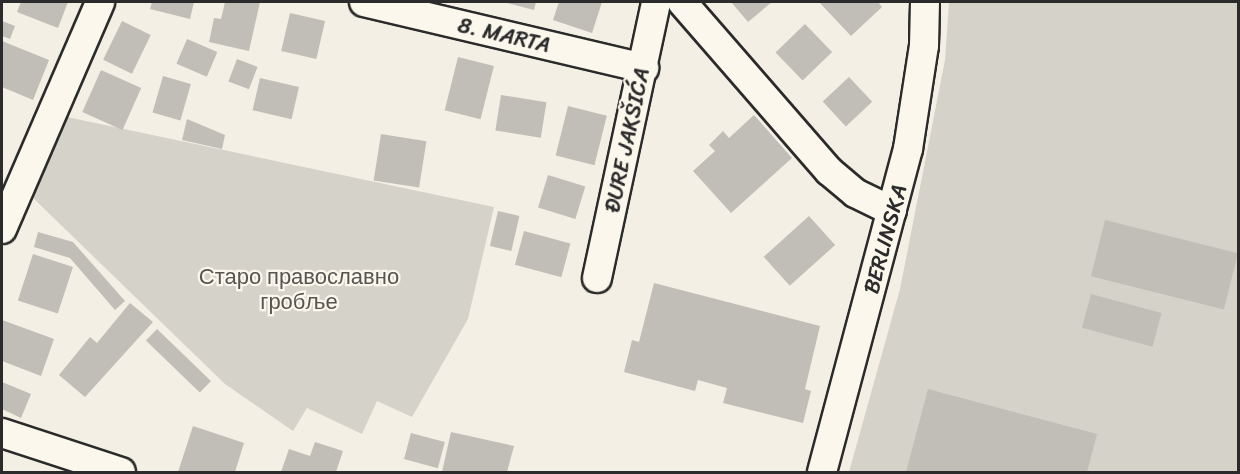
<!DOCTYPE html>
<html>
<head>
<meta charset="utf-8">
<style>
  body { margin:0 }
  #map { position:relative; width:1240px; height:474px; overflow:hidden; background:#f3efe4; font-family:Sriracha,sans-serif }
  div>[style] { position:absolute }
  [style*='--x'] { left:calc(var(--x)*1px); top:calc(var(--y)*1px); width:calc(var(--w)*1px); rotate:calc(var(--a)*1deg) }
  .green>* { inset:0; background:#d5d2c9 }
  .building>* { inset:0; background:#c0beb6; transform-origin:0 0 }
  .roads { filter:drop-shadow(2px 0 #2b2b2b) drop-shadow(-2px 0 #2b2b2b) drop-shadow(0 2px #2b2b2b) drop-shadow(0 -2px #2b2b2b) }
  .minor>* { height:28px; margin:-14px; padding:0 14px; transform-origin:14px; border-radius:14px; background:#fbf7ec }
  span { translate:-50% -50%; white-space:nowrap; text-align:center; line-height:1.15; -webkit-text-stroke:4.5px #fbf7ec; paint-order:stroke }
  .street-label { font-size:22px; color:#2b2b2b }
  .park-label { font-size:22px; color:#565552 }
  .frame { position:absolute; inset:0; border:3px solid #2b2b2b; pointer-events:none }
</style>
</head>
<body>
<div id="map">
  <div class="green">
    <div style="clip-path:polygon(949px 2px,1238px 2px,1238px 472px,849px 472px,900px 289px,945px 60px)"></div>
    <div style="clip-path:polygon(67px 117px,494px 207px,468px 319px,412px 417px,377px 401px,362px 434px,307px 408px,293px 431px,225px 384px,31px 196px)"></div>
  </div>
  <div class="building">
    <div style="clip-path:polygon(21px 2px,68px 2px,58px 28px,17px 12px)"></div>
    <div style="clip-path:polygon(152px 2px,194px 2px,190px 19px,150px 9px)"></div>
    <div style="clip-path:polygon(225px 2px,260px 2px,249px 51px,209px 42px,214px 18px,221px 19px)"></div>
    <div style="clip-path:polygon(503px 2px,536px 2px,534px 10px)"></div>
    <div style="clip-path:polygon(559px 2px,602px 2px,592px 33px,553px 20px)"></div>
    <div style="clip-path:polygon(731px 2px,772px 2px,748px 22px)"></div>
    <div style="clip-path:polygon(819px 2px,878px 2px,882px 7px,851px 36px)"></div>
    <div style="left:290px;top:13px;width:36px;height:39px;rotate:13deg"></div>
    <div style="clip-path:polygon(2px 21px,15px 26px,10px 39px,2px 36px)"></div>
    <div style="left:122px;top:21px;width:32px;height:43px;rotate:26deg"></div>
    <div style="left:805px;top:24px;width:39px;height:41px;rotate:46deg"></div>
    <div style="left:187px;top:39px;width:33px;height:27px;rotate:23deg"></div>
    <div style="clip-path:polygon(2px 41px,49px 60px,33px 100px,2px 87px)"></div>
    <div style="left:458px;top:57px;width:37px;height:55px;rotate:14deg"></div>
    <div style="left:237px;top:59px;width:22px;height:24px;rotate:21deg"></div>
    <div style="left:101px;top:70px;width:44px;height:46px;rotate:24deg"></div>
    <div style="left:163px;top:76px;width:29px;height:38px;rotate:16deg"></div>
    <div style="left:849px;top:77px;width:34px;height:36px;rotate:47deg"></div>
    <div style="left:260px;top:78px;width:40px;height:33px;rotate:13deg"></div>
    <div style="left:501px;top:95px;width:46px;height:36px;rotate:9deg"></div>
    <div style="left:568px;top:106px;width:40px;height:51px;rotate:14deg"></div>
    <div style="clip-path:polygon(754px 115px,792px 158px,731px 213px,693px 171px,715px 151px,709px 145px,723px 131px,729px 138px)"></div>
    <div style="clip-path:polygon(187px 119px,225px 135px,222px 149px,182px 140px)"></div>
    <div style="left:381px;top:134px;width:46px;height:47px;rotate:9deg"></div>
    <div style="left:548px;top:175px;width:39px;height:34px;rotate:17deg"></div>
    <div style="left:498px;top:211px;width:22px;height:36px;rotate:13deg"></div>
    <div style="left:809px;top:216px;width:39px;height:61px;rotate:48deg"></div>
    <div style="left:1105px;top:220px;width:137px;height:58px;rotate:14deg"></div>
    <div style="left:524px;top:231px;width:48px;height:35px;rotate:15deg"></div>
    <div style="clip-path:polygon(38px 232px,73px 242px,125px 301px,115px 310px,70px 258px,34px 247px)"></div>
    <div style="left:33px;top:254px;width:42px;height:49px;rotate:18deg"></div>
    <div style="clip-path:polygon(654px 283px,820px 326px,805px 389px,811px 391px,803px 423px,723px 403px,727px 388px,698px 380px,695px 391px,624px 372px,632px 340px,639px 342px)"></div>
    <div style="left:1091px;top:294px;width:73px;height:35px;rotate:15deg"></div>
    <div style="clip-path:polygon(130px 303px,153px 322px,85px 397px,59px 375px,90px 337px,97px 343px)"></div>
    <div style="clip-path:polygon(2px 320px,54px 339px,41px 376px,2px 361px)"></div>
    <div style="left:157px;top:329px;width:75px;height:16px;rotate:44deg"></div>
    <div style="clip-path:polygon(2px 382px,31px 394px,21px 418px,2px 409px)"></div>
    <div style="clip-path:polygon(928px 389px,1097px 434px,1087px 472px,906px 472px)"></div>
    <div style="clip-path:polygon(193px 426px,244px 443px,235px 472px,178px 472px)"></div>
    <div style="clip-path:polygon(451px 432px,514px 446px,507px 472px,442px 472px)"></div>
    <div style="left:411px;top:433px;width:35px;height:27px;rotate:15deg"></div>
    <div style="clip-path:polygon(315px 442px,343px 451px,336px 472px,281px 472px,289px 449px,310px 456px)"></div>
  </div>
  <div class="roads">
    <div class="minor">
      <div style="--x:364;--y:2;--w:288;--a:13.3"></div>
      <div style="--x:682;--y:2;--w:224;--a:49"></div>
      <div style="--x:829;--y:171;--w:34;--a:40"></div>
      <div style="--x:855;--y:193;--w:41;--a:25.9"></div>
      <div style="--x:2;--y:229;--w:247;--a:-66.6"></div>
      <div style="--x:597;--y:278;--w:282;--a:-77.9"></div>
      <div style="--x:2;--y:433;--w:125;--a:18.1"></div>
      <div style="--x:822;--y:472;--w:334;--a:-75.1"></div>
      <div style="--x:908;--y:149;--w:104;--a:-81.2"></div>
      <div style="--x:924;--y:46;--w:44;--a:-88.7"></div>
    </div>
  </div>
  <div class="street-label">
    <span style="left:504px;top:35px;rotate:13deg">8. MARTA</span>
    <span style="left:627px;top:140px;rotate:-78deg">ĐURE JAKŠIĆA</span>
    <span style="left:885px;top:239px;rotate:-75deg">BERLINSKA</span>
  </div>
  <div class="park-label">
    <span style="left:299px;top:289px">Старо православно<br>гробље</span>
  </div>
  <div class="frame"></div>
</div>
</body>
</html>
